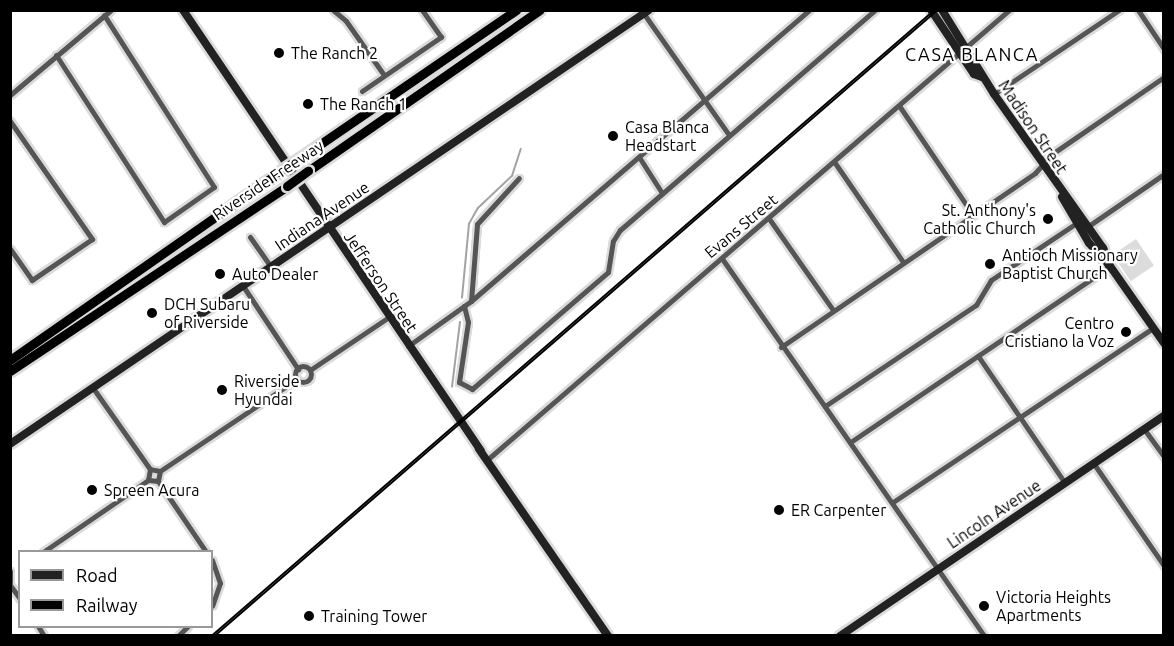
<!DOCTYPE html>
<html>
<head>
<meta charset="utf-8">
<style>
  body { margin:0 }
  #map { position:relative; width:1174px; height:646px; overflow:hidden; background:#fff; font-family:Ubuntu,sans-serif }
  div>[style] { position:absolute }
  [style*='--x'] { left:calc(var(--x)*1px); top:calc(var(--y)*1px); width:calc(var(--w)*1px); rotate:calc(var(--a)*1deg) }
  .green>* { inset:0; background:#dcdcdc; transform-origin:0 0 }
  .stream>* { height:1.5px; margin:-0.75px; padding:0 0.75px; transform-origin:0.75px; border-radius:0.75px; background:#a3a3a3 }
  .roads { filter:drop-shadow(2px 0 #dbdbdb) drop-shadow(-2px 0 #dbdbdb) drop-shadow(0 2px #dbdbdb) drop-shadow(0 -2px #dbdbdb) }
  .street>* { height:5px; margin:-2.5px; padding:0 2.5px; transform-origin:2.5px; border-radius:2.5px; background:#555 }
  .street>.ring { margin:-2.5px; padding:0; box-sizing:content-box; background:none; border:5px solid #555; border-radius:50% }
  .secondary>* { height:8px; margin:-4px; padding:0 4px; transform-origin:4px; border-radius:4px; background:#222 }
  .highway>* { height:9px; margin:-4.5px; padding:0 4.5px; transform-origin:4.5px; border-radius:4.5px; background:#000 }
  .rail>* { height:4px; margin-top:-2px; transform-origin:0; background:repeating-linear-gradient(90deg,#fff 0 4.5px,#000 0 9px); box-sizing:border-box; border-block:2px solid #000 }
  .bridges { filter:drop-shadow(2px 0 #dbdbdb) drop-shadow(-2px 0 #dbdbdb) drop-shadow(0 2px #dbdbdb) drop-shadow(0 -2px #dbdbdb) }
  .highway-bridge>* { height:9px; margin:-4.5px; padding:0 4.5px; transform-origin:4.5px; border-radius:4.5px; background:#000 }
  .dots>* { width:16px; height:16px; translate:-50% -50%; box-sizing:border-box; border:3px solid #fff; border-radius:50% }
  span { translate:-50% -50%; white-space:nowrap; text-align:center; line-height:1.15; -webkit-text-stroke:4.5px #fff; paint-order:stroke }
  .poi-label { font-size:16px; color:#000 }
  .left { translate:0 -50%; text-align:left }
  .right { translate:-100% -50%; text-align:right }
  .street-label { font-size:16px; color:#000 }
  .neighbourhood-label { font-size:18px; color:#000; letter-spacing:1.5px }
  .frame { position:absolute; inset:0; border:12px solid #000; pointer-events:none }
  .legend { position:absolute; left:18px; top:550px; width:195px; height:78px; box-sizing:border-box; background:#fff; border:2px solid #999; margin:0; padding:8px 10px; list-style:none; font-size:18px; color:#000 }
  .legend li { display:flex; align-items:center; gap:12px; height:30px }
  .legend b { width:30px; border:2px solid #999 }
</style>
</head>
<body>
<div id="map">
  <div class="green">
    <div style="left:1136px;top:239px;width:32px;height:28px;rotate:56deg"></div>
  </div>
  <div class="stream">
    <div style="--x:696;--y:11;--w:2;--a:-27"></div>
    <div style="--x:462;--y:298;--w:74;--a:-84.6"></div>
    <div style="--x:469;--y:224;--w:18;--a:-61"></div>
    <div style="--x:478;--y:208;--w:47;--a:-43.3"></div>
    <div style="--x:512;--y:176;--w:28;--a:-72"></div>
    <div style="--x:452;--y:387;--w:65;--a:-83"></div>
  </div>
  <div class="roads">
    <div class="street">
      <div style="--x:333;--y:10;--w:17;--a:40"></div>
      <div style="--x:346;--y:21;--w:66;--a:54.9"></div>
      <div style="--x:1138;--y:10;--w:47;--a:56.3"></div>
      <div style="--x:644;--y:14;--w:148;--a:54.9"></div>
      <div style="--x:56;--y:55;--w:199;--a:57.1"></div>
      <div style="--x:164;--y:222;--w:61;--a:-35"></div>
      <div style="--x:214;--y:187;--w:204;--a:-122.6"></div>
      <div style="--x:362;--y:91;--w:96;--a:-34.4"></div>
      <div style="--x:441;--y:37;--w:33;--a:-125"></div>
      <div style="--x:994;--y:94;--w:151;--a:-33.9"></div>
      <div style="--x:10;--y:95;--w:132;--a:-40.1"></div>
      <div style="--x:900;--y:107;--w:130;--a:55.9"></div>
      <div style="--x:10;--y:121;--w:144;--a:55.2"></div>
      <div style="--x:92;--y:239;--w:73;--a:145.7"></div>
      <div style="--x:32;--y:280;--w:38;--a:-125"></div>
      <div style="--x:639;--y:157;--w:43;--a:57.4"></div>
      <div style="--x:835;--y:163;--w:120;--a:55.5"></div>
      <div style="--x:770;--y:220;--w:110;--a:55"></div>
      <div style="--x:1087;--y:227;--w:93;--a:-34.5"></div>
      <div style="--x:250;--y:237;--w:37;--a:55"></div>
      <div style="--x:723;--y:260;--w:458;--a:55.2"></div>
      <div style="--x:243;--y:286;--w:100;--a:56.5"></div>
      <div style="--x:471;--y:301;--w:77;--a:-85.5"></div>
      <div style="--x:477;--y:224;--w:62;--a:-47.6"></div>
      <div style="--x:464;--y:306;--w:16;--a:76"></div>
      <div style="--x:468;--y:322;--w:61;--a:98.5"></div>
      <div style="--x:459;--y:382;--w:15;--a:28"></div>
      <div style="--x:472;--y:389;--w:179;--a:-40.7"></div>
      <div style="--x:608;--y:272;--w:31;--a:-81"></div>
      <div style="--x:613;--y:241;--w:13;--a:-58"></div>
      <div style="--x:620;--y:230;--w:337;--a:-40.8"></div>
      <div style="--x:408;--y:346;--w:77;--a:-35.5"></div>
      <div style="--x:471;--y:301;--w:446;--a:-40.7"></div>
      <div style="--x:781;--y:347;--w:308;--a:-34.4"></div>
      <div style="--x:1035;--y:173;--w:25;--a:-48"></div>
      <div style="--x:1052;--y:154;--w:136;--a:-34.5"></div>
      <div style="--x:978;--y:356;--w:154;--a:55.6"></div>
      <div class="ring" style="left:295px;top:366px;width:11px;height:11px"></div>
      <div style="--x:310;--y:370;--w:95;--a:-33.9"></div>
      <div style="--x:93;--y:388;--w:99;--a:54.9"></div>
      <div style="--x:825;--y:406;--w:182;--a:-33.8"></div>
      <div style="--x:976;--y:305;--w:29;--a:-59"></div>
      <div style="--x:991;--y:280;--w:105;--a:-33.7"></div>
      <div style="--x:1144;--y:429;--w:34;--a:54"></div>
      <div style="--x:852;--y:441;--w:312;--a:-34.1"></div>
      <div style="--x:488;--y:459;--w:688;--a:-40.75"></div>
      <div style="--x:1094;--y:464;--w:124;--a:55.5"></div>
      <div style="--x:160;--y:471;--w:165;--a:-33.9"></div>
      <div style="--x:158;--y:481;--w:86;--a:55.9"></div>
      <div style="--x:893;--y:502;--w:313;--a:-33.8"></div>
      <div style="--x:43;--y:552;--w:127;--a:-34.4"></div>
      <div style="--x:148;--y:480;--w:10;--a:6"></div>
      <div style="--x:158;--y:481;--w:10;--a:-79"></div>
      <div style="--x:160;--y:471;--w:10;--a:-169"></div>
      <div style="--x:150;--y:469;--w:11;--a:100"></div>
      <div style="--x:212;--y:560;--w:24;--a:71"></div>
      <div style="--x:220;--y:583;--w:24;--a:109"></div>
      <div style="--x:10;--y:571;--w:11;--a:90"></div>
      <div style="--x:10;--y:585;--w:17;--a:54"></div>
      <div style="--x:38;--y:626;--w:12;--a:59"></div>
      <div style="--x:178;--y:636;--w:14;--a:-45"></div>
    </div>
    <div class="secondary">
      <div style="--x:183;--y:10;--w:532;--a:55.95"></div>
      <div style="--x:931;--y:10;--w:77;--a:56.1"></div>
      <div style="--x:974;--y:74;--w:9;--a:21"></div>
      <div style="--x:942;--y:10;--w:99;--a:58.2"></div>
      <div style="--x:994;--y:94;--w:189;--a:54.7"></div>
      <div style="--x:1103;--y:248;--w:19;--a:69"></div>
      <div style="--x:1062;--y:197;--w:53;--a:59.6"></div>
      <div style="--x:1089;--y:243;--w:31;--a:48"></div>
      <div style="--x:1110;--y:266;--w:94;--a:55"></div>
      <div style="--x:10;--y:444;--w:772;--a:-34.18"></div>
      <div style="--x:479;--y:449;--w:227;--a:55.4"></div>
      <div style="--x:840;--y:636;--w:392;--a:-34.2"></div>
    </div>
    <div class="highway">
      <div style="--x:300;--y:158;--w:262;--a:-34.4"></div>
      <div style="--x:308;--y:171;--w:282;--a:-34.8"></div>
      <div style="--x:10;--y:360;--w:328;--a:-34.9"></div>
      <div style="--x:10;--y:371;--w:333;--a:-33.7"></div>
    </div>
  </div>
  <div class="rail">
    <div style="--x:213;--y:636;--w:956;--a:-40.89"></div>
  </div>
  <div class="bridges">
    <div class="highway-bridge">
      <div style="--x:279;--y:172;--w:25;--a:-34"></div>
      <div style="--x:287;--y:186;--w:26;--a:-36"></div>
    </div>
  </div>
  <div class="dots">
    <div style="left:279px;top:53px;background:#000"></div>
    <div style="left:308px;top:104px;background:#000"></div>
    <div style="left:613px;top:136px;background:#000"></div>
    <div style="left:1048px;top:219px;background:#000"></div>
    <div style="left:990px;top:264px;background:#000"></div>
    <div style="left:220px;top:274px;background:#000"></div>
    <div style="left:152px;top:313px;background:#000"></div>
    <div style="left:1126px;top:332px;background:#000"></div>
    <div style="left:222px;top:390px;background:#000"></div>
    <div style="left:92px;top:490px;background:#000"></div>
    <div style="left:779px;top:510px;background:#000"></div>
    <div style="left:984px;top:606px;background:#000"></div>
    <div style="left:309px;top:616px;background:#000"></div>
  </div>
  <div class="poi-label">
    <span class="left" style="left:291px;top:53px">The Ranch 2</span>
    <span class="left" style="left:320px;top:104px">The Ranch 1</span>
    <span class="left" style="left:625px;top:136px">Casa Blanca<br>Headstart</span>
    <span class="right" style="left:1036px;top:219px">St. Anthony's<br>Catholic Church</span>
    <span class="left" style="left:1002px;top:264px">Antioch Missionary<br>Baptist Church</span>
    <span class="left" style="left:232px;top:274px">Auto Dealer</span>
    <span class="left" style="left:164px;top:313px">DCH Subaru<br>of Riverside</span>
    <span class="right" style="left:1114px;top:332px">Centro<br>Cristiano la Voz</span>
    <span class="left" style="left:234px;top:390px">Riverside<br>Hyundai</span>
    <span class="left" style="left:104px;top:490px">Spreen Acura</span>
    <span class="left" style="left:791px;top:510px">ER Carpenter</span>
    <span class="left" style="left:996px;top:606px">Victoria Heights<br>Apartments</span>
    <span class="left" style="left:321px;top:616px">Training Tower</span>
  </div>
  <div class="street-label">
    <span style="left:1033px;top:127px;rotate:56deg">Madison Street</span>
    <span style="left:268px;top:180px;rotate:-34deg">Riverside Freeway</span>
    <span style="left:322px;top:216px;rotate:-34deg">Indiana Avenue</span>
    <span style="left:741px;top:226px;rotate:-40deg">Evans Street</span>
    <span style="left:381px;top:282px;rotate:56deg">Jefferson Street</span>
    <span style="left:994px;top:514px;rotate:-34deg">Lincoln Avenue</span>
  </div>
  <div class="neighbourhood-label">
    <span style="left:972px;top:54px">CASA BLANCA</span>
  </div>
  <div class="frame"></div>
  <ul class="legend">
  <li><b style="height:8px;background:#222"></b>Road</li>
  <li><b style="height:8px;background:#000"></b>Railway</li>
  </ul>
</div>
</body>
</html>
